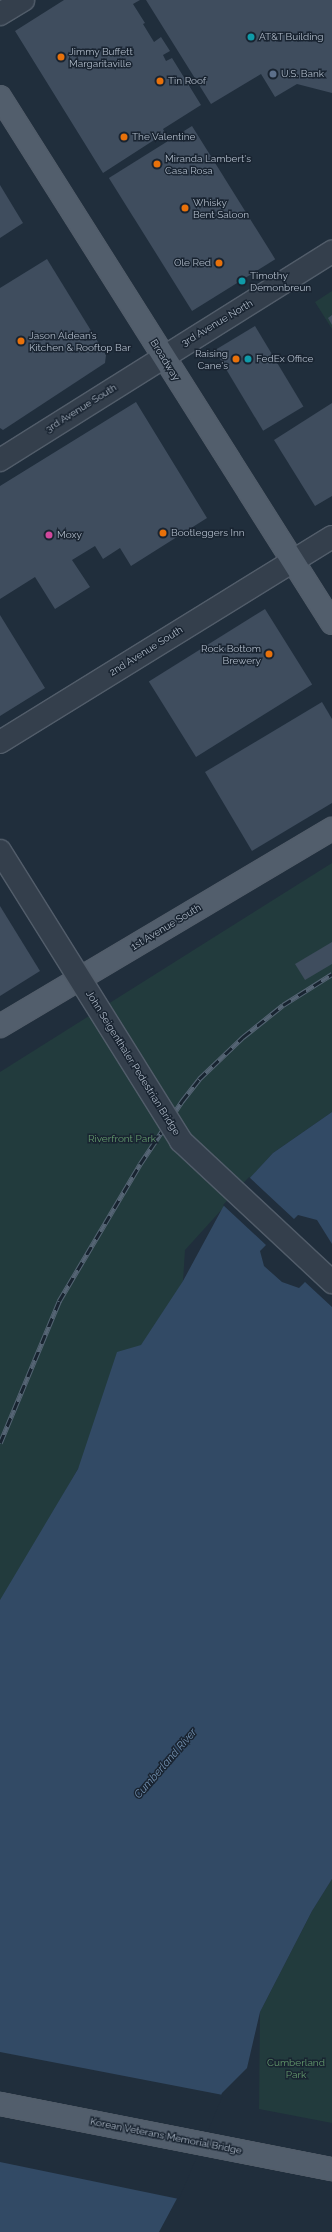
<!DOCTYPE html>
<html>
<head>
<meta charset="utf-8">
<style>
  body { margin:0 }
  #map { position:relative; width:332px; height:2232px; overflow:hidden; background:#202e3c; font-family:Raleway,sans-serif }
  div>[style] { position:absolute }
  [style*='--x'] { left:calc(var(--x)*1px); top:calc(var(--y)*1px); width:calc(var(--w)*1px); rotate:calc(var(--a)*1deg) }
  .green>* { inset:0; background:#223b3d }
  .water>* { inset:0; background:#324a65 }
  .pier>* { inset:0; background:#202e3c }
  .building>* { inset:0; background:#3f4d5e; transform-origin:0 0 }
  .roads { filter:drop-shadow(1px 0 #525d6a) drop-shadow(-1px 0 #525d6a) drop-shadow(0 1px #525d6a) drop-shadow(0 -1px #525d6a) }
  .minor>* { height:22px; margin:-11px; padding:0 11px; transform-origin:11px; border-radius:11px; background:#343f4c }
  .major>* { height:22px; margin:-11px; padding:0 11px; transform-origin:11px; border-radius:11px; background:#525e6c }
  .rail>* { height:4.5px; margin-top:-2.25px; transform-origin:0; background:repeating-linear-gradient(90deg,#192431 0 9px,#556474 0 18px); box-sizing:border-box; border-block:1px solid #556474 }
  .bridges { filter:drop-shadow(1px 0 #525d6a) drop-shadow(-1px 0 #525d6a) drop-shadow(0 1px #525d6a) drop-shadow(0 -1px #525d6a) }
  .minor-bridge>* { height:22px; margin:-11px; padding:0 11px; transform-origin:11px; border-radius:11px; background:#343f4c }
  .dots>* { width:11px; height:11px; translate:-50% -50%; box-sizing:border-box; border:2px solid #192431; border-radius:50% }
  span { translate:-50% -50%; white-space:nowrap; text-align:center; line-height:1.15; -webkit-text-stroke:3px #192431; paint-order:stroke }
  .poi-label { font-size:10px; color:#afbac8 }
  .left { translate:0 -50%; text-align:left }
  .right { translate:-100% -50%; text-align:right }
  .street-label { font-size:10px; color:#afbac8 }
  .park-label { font-size:10px; color:#649b6d }
  .water-label { font-size:11px; color:#7492b2; font-style:italic }
</style>
</head>
<body>
<div id="map">
  <div class="green">
    <div style="clip-path:polygon(332px 291px,332px 329px,315px 302px)"></div>
    <div style="clip-path:polygon(332px 863px,332px 1112px,273px 1153px,185px 1250px,183px 1281px,47px 1524px,0 1602px,0 1072px)"></div>
    <div style="clip-path:polygon(332px 1879px,332px 2123px,259px 2109px,260px 2012px,312px 1911px)"></div>
  </div>
  <div class="water">
    <div style="clip-path:polygon(332px 1112px,332px 1879px,312px 1911px,260px 2012px,247px 2068px,222px 2093px,181px 2191px,159px 2232px,0 2232px,0 1600px,78px 1469px,117px 1352px,141px 1345px,183px 1281px,223px 1207px,273px 1153px)"></div>
  </div>
  <div class="pier">
    <div style="clip-path:polygon(249px 1177px,294px 1219px,298px 1215px,317px 1220px,332px 1244px,332px 1307px,305px 1282px,299px 1288px,282px 1282px,264px 1266px,260px 1251px,266px 1245px,223px 1205px)"></div>
    <div style="clip-path:polygon(0 2052px,223px 2095px,179px 2199px,0 2162px)"></div>
  </div>
  <div class="building">
    <div style="clip-path:polygon(64px 0,140px 0,133px 4px,145px 23px,143px 24px,154px 42px,161px 37px,170px 51px,163px 55px,166px 61px,172px 58px,201px 105px,163px 129px,165px 133px,103px 173px,15px 31px)"></div>
    <div style="clip-path:polygon(146px 0,332px 0,332px 93px,297px 84px,275px 97px,261px 74px,211px 104px)"></div>
    <div style="left:192px;top:126px;width:157px;height:98px;rotate:58deg"></div>
    <div style="clip-path:polygon(0 185px,23px 223px,0 238px)"></div>
    <div style="clip-path:polygon(47px 259px,106px 355px,105px 363px,3px 430px,0 428px,0 288px)"></div>
    <div style="clip-path:polygon(332px 315px,332px 325px,328px 318px)"></div>
    <div style="left:255px;top:326px;width:94px;height:47px;rotate:59deg"></div>
    <div style="clip-path:polygon(136px 402px,207px 518px,131px 566px,120px 548px,103px 559px,95px 546px,72px 560px,90px 587px,55px 609px,35px 577px,0 599px,0 486px)"></div>
    <div style="clip-path:polygon(332px 403px,332px 496px,315px 506px,274px 440px)"></div>
    <div style="left:265px;top:609px;width:89px;height:137px;rotate:58deg"></div>
    <div style="clip-path:polygon(0 615px,45px 688px,0 716px)"></div>
    <div style="clip-path:polygon(322px 702px,332px 719px,332px 803px,252px 851px,205px 772px)"></div>
    <div style="clip-path:polygon(0 906px,40px 971px,0 996px)"></div>
    <div style="clip-path:polygon(332px 942px,332px 964px,305px 980px,295px 964px)"></div>
  </div>
  <div class="roads">
    <div class="minor">
      <div style="--x:0;--y:14;--w:27;--a:-31"></div>
      <div style="--x:0;--y:460;--w:392;--a:-32.1"></div>
      <div style="--x:0;--y:742;--w:390;--a:-31.7"></div>
    </div>
    <div class="major">
      <div style="--x:0;--y:97;--w:622;--a:57.74"></div>
      <div style="--x:0;--y:1026;--w:386;--a:-30.7"></div>
      <div style="--x:0;--y:2104;--w:338;--a:11.1"></div>
    </div>
  </div>
  <div class="rail">
    <div style="--x:0;--y:1443;--w:154;--a:-67.4"></div>
    <div style="--x:59;--y:1301;--w:159;--a:-59.4"></div>
    <div style="--x:140;--y:1164;--w:76;--a:-56.3"></div>
    <div style="--x:182;--y:1101;--w:28;--a:-52"></div>
    <div style="--x:199;--y:1079;--w:61;--a:-43.7"></div>
    <div style="--x:243;--y:1037;--w:51;--a:-38.7"></div>
    <div style="--x:283;--y:1005;--w:58;--a:-32.3"></div>
  </div>
  <div class="bridges">
    <div class="minor-bridge">
      <div style="--x:0;--y:851;--w:342;--a:58"></div>
      <div style="--x:181;--y:1141;--w:207;--a:43"></div>
    </div>
  </div>
  <div class="dots">
    <div style="left:251px;top:37px;background:#0f9aa8"></div>
    <div style="left:61px;top:57px;background:#e8710a"></div>
    <div style="left:273px;top:74px;background:#5c6f8a"></div>
    <div style="left:160px;top:81px;background:#e8710a"></div>
    <div style="left:124px;top:137px;background:#e8710a"></div>
    <div style="left:157px;top:164px;background:#e8710a"></div>
    <div style="left:185px;top:208px;background:#e8710a"></div>
    <div style="left:219px;top:263px;background:#e8710a"></div>
    <div style="left:242px;top:281px;background:#0f9aa8"></div>
    <div style="left:21px;top:341px;background:#e8710a"></div>
    <div style="left:236px;top:359px;background:#e8710a"></div>
    <div style="left:248px;top:359px;background:#0f9aa8"></div>
    <div style="left:163px;top:533px;background:#e8710a"></div>
    <div style="left:49px;top:535px;background:#d1479c"></div>
    <div style="left:269px;top:654px;background:#e8710a"></div>
  </div>
  <div class="poi-label">
    <span class="left" style="left:259px;top:37px">AT&amp;T Building</span>
    <span class="left" style="left:69px;top:57px">Jimmy Buffett<br>Margaritaville</span>
    <span class="left" style="left:281px;top:74px">U.S. Bank</span>
    <span class="left" style="left:168px;top:81px">Tin Roof</span>
    <span class="left" style="left:132px;top:137px">The Valentine</span>
    <span class="left" style="left:165px;top:164px">Miranda Lambert's<br>Casa Rosa</span>
    <span class="left" style="left:193px;top:208px">Whisky<br>Bent Saloon</span>
    <span class="right" style="left:211px;top:263px">Ole Red</span>
    <span class="left" style="left:250px;top:281px">Timothy<br>Demonbreun</span>
    <span class="left" style="left:29px;top:341px">Jason Aldean’s<br>Kitchen &amp; Rooftop Bar</span>
    <span class="right" style="left:228px;top:359px">Raising<br>Cane's</span>
    <span class="left" style="left:256px;top:359px">FedEx Office</span>
    <span class="left" style="left:171px;top:533px">Bootleggers Inn</span>
    <span class="left" style="left:57px;top:535px">Moxy</span>
    <span class="right" style="left:261px;top:654px">Rock Bottom<br>Brewery</span>
  </div>
  <div class="street-label">
    <span style="left:217px;top:323px;rotate:-31deg">3rd Avenue North</span>
    <span style="left:165px;top:360px;rotate:58deg">Broadway</span>
    <span style="left:81px;top:408px;rotate:-32deg">3rd Avenue South</span>
    <span style="left:146px;top:651px;rotate:-32deg">2nd Avenue South</span>
    <span style="left:166px;top:927px;rotate:-31deg">1st Avenue South</span>
    <span style="left:133px;top:1063px;rotate:58deg">John Seigenthaler Pedestrian Bridge</span>
    <span style="left:166px;top:2136px;rotate:11deg">Korean Veterans Memorial Bridge</span>
  </div>
  <div class="park-label">
    <span style="left:122px;top:1139px">Riverfront Park</span>
    <span style="left:296px;top:2068px">Cumberland<br>Park</span>
  </div>
  <div class="water-label">
    <span style="left:166px;top:1764px;rotate:-49deg">Cumberland River</span>
  </div>
</div>
</body>
</html>
